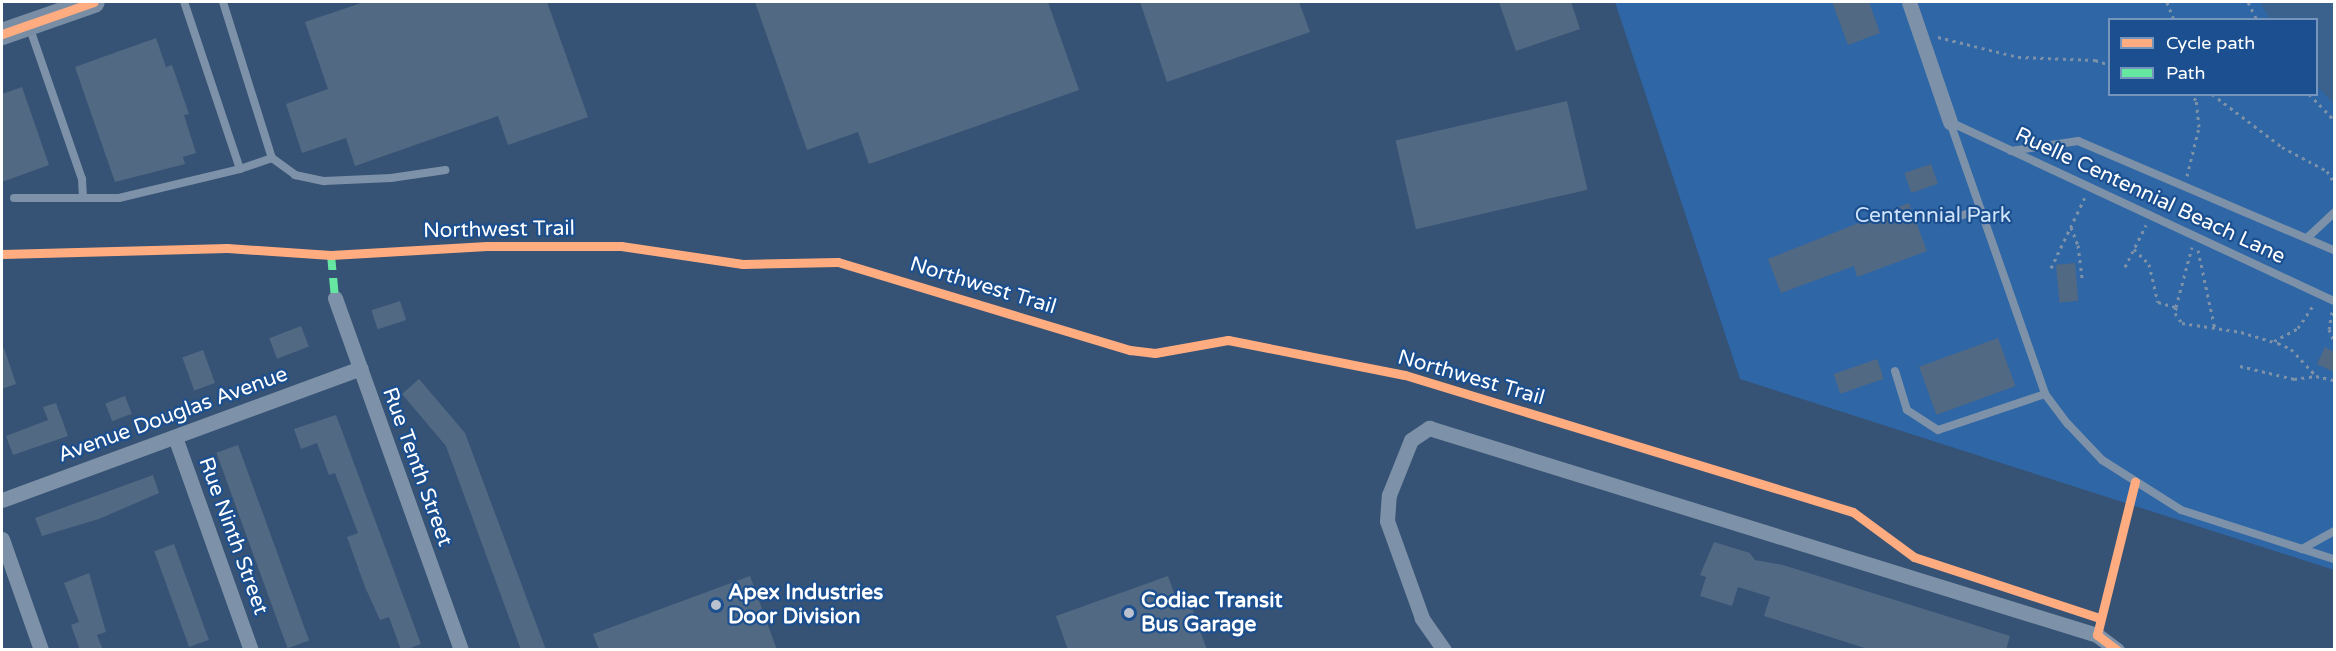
<!DOCTYPE html>
<html>
<head>
<meta charset="utf-8">
<style>
  body { margin:0 }
  #map { position:relative; width:2336px; height:651px; overflow:hidden; background:#365274; font-family:"Varela Round",sans-serif }
  div>[style] { position:absolute }
  [style*='--x'] { left:calc(var(--x)*1px); top:calc(var(--y)*1px); width:calc(var(--w)*1px); rotate:calc(var(--a)*1deg) }
  .green>* { inset:0; background:#2f66a5 }
  .water>* { inset:0; background:#3b618d }
  .building>* { inset:0; background:#526984; transform-origin:0 0 }
  .path>* { height:3px; margin-top:-1.5px; transform-origin:0; background:repeating-linear-gradient(90deg,#7d92a8 0 3px,transparent 0 7.5px) }
  .lane>* { height:8px; margin:-4px; padding:0 4px; transform-origin:4px; border-radius:4px; background:#7d92a8 }
  .street>* { height:15px; margin:-7.5px; padding:0 7.5px; transform-origin:7.5px; border-radius:7.5px; background:#7d92a8 }
  .secondary>* { height:22px; margin:-11px; padding:0 11px; transform-origin:11px; border-radius:11px; background:#798da4 }
  .quiet>* { height:8px; margin-top:-4px; transform-origin:0; background:repeating-linear-gradient(90deg,#66e7a1 0 15px,transparent 0 23px) }
  .cycleway>* { height:9px; margin:-4.5px; padding:0 4.5px; transform-origin:4.5px; border-radius:4.5px; background:#ffac80 }
  .dots>* { width:16px; height:16px; translate:-50% -50%; box-sizing:border-box; border:3px solid #1b4f8f; border-radius:50% }
  span { translate:-50% -50%; white-space:nowrap; text-align:center; line-height:1.15; -webkit-text-stroke:4.5px #1b4f8f; paint-order:stroke }
  .street-label { font-size:21px; color:#fff }
  .park-label { font-size:21px; color:#cfe3fa }
  .poi-label { font-size:21px; color:#fff; font-weight:700 }
  .left { translate:0 -50%; text-align:left }
  .frame { position:absolute; inset:0; border:3px solid #fff; pointer-events:none }
  .legend { position:absolute; left:2108px; top:18px; width:210px; height:78px; box-sizing:border-box; background:#1b4f8f; border:2px solid #7695bc; margin:0; padding:8px 10px; list-style:none; font-size:18px; color:#fff }
  .legend li { display:flex; align-items:center; gap:12px; height:30px }
  .legend b { width:30px; border:2px solid #7695bc }
</style>
</head>
<body>
<div id="map">
  <div class="green">
    <div style="clip-path:polygon(evenodd,1615px 2px,2334px 2px,2334px 570px,1740px 379px,1615px 2px,2110px 20px,2316px 20px,2316px 94px,2110px 94px,2110px 20px)"></div>
  </div>
  <div class="water">
    <div style="clip-path:polygon(2260px 2px,2334px 2px,2334px 104px,2317px 86px,2316px 20px,2270px 19px)"></div>
  </div>
  <div class="building">
    <div style="clip-path:polygon(364px 2px,547px 2px,588px 117px,508px 145px,498px 116px,355px 166px,346px 138px,302px 153px,286px 104px,328px 89px,305px 22px)"></div>
    <div style="clip-path:polygon(755px 2px,1048px 2px,1079px 90px,869px 164px,858px 132px,807px 150px)"></div>
    <div style="clip-path:polygon(1140px 2px,1299px 2px,1310px 32px,1167px 82px)"></div>
    <div style="clip-path:polygon(1499px 2px,1571px 2px,1580px 29px,1516px 51px)"></div>
    <div style="clip-path:polygon(1832px 2px,1869px 2px,1880px 33px,1848px 45px)"></div>
    <div style="clip-path:polygon(156px 38px,166px 67px,172px 65px,189px 114px,184px 115px,196px 153px,183px 157px,185px 164px,115px 182px,75px 67px)"></div>
    <div style="clip-path:polygon(22px 87px,49px 165px,2px 182px,2px 94px)"></div>
    <div style="left:1567px;top:101px;width:91px;height:176px;rotate:77deg"></div>
    <div style="left:1931px;top:164px;width:21px;height:28px;rotate:71deg"></div>
    <div style="clip-path:polygon(1909px 203px,1927px 251px,1857px 277px,1854px 266px,1781px 293px,1768px 259px)"></div>
    <div style="left:2075px;top:263px;width:38px;height:19px;rotate:85deg"></div>
    <div style="left:400px;top:301px;width:20px;height:30px;rotate:72deg"></div>
    <div style="left:301px;top:326px;width:22px;height:34px;rotate:69deg"></div>
    <div style="left:1998px;top:338px;width:51px;height:84px;rotate:70deg"></div>
    <div style="clip-path:polygon(2325px 347px,2334px 352px,2334px 372px,2317px 364px)"></div>
    <div style="clip-path:polygon(4px 348px,16px 384px,2px 389px,2px 349px)"></div>
    <div style="left:203px;top:350px;width:35px;height:22px;rotate:70deg"></div>
    <div style="left:1877px;top:359px;width:21px;height:46px;rotate:71deg"></div>
    <div style="clip-path:polygon(419px 379px,465px 433px,546px 650px,521px 650px,446px 446px,402px 394px)"></div>
    <div style="left:125px;top:396px;width:19px;height:21px;rotate:69deg"></div>
    <div style="clip-path:polygon(56px 403px,68px 436px,13px 455px,6px 436px,48px 420px,43px 407px)"></div>
    <div style="clip-path:polygon(336px 415px,421px 644px,405px 650px,401px 650px,389px 617px,380px 620px,365px 587px,347px 537px,358px 533px,335px 473px,329px 475px,317px 443px,301px 449px,294px 429px)"></div>
    <div style="left:238px;top:445px;width:208px;height:23px;rotate:70deg"></div>
    <div style="clip-path:polygon(153px 475px,159px 493px,99px 519px,42px 536px,35px 518px)"></div>
    <div style="clip-path:polygon(1714px 542px,1750px 553px,1755px 560px,1783px 565px,2010px 636px,2006px 650px,1871px 650px,1764px 616px,1770px 597px,1738px 587px,1732px 606px,1700px 596px,1706px 577px,1700px 575px)"></div>
    <div style="left:174px;top:544px;width:102px;height:21px;rotate:70deg"></div>
    <div style="clip-path:polygon(89px 573px,106px 632px,97px 635px,103px 650px,80px 650px,71px 625px,79px 622px,64px 583px)"></div>
    <div style="clip-path:polygon(750px 576px,777px 650px,599px 650px,593px 634px)"></div>
    <div style="clip-path:polygon(1168px 576px,1178px 604px,1189px 600px,1207px 650px,1068px 650px,1056px 616px)"></div>
  </div>
  <div class="path">
    <div style="--x:2167;--y:2;--w:19;--a:69"></div>
    <div style="--x:2248;--y:2;--w:20;--a:63"></div>
    <div style="--x:1938;--y:37;--w:82;--a:14"></div>
    <div style="--x:2018;--y:57;--w:77;--a:2.2"></div>
    <div style="--x:2095;--y:60;--w:16;--a:18"></div>
    <div style="--x:2212;--y:94;--w:88;--a:37.1"></div>
    <div style="--x:2282;--y:147;--w:51;--a:28.1"></div>
    <div style="--x:2327;--y:171;--w:13;--a:58"></div>
    <div style="--x:2309;--y:94;--w:36;--a:46"></div>
    <div style="--x:2187;--y:176;--w:50;--a:-76.2"></div>
    <div style="--x:2199;--y:127;--w:27;--a:-96"></div>
    <div style="--x:2196;--y:100;--w:8;--a:-135"></div>
    <div style="--x:2071;--y:227;--w:19;--a:69"></div>
    <div style="--x:2078;--y:245;--w:34;--a:83"></div>
    <div style="--x:2134;--y:249;--w:21;--a:45"></div>
    <div style="--x:2149;--y:264;--w:39;--a:77"></div>
    <div style="--x:2158;--y:302;--w:19;--a:16"></div>
    <div style="--x:2176;--y:307;--w:6;--a:99"></div>
    <div style="--x:2175;--y:313;--w:12;--a:55"></div>
    <div style="--x:2182;--y:323;--w:60;--a:8.7"></div>
    <div style="--x:2241;--y:332;--w:39;--a:17"></div>
    <div style="--x:2278;--y:343;--w:14;--a:25"></div>
    <div style="--x:2291;--y:349;--w:37;--a:47"></div>
    <div style="--x:2316;--y:376;--w:18;--a:13"></div>
    <div style="--x:2198;--y:250;--w:81;--a:77.9"></div>
    <div style="--x:2125;--y:267;--w:47;--a:-63.4"></div>
    <div style="--x:2051;--y:268;--w:79;--a:-64.4"></div>
    <div style="--x:2176;--y:307;--w:62;--a:-75.1"></div>
    <div style="--x:2332;--y:312;--w:17;--a:100"></div>
    <div style="--x:2329;--y:329;--w:14;--a:69"></div>
    <div style="--x:2274;--y:341;--w:27;--a:-28"></div>
    <div style="--x:2298;--y:328;--w:29;--a:-56"></div>
    <div style="--x:2240;--y:366;--w:56;--a:13.5"></div>
    <div style="--x:2294;--y:379;--w:22;--a:-8"></div>
    <div style="--x:2100;--y:618;--w:130;--a:-75.3"></div>
  </div>
  <div class="lane">
    <div style="--x:223;--y:2;--w:164;--a:72.6"></div>
    <div style="--x:272;--y:158;--w:34;--a:161"></div>
    <div style="--x:29;--y:26;--w:162;--a:70.9"></div>
    <div style="--x:82;--y:179;--w:19;--a:87"></div>
    <div style="--x:1950;--y:122;--w:288;--a:70.7"></div>
    <div style="--x:2045;--y:394;--w:38;--a:53"></div>
    <div style="--x:2068;--y:424;--w:50;--a:46.6"></div>
    <div style="--x:2102;--y:460;--w:93;--a:32.3"></div>
    <div style="--x:2181;--y:510;--w:161;--a:17.8"></div>
    <div style="--x:1950;--y:122;--w:424;--a:25"></div>
    <div style="--x:2011;--y:151;--w:68;--a:-8.5"></div>
    <div style="--x:2078;--y:141;--w:278;--a:23.1"></div>
    <div style="--x:272;--y:158;--w:29;--a:36"></div>
    <div style="--x:295;--y:175;--w:30;--a:12"></div>
    <div style="--x:324;--y:181;--w:67;--a:-2.6"></div>
    <div style="--x:391;--y:178;--w:55;--a:-8.4"></div>
    <div style="--x:14;--y:198;--w:105;--a:0"></div>
    <div style="--x:119;--y:198;--w:124;--a:-13.5"></div>
    <div style="--x:240;--y:169;--w:176;--a:-108.5"></div>
    <div style="--x:1957;--y:217;--w:25;--a:-18"></div>
    <div style="--x:2307;--y:238;--w:37;--a:-43"></div>
    <div style="--x:1895;--y:371;--w:41;--a:72.9"></div>
    <div style="--x:1907;--y:410;--w:37;--a:33"></div>
    <div style="--x:1938;--y:430;--w:113;--a:-18.6"></div>
    <div style="--x:2302;--y:549;--w:37;--a:-29"></div>
  </div>
  <div class="street">
    <div style="--x:1909;--y:2;--w:127;--a:71.1"></div>
    <div style="--x:335;--y:298;--w:374;--a:70.3"></div>
    <div style="--x:175;--y:437;--w:226;--a:70.4"></div>
    <div style="--x:2;--y:500;--w:382;--a:-20.2"></div>
    <div style="--x:2;--y:539;--w:118;--a:70.6"></div>
    <div style="--x:1444;--y:650;--w:39;--a:-125"></div>
    <div style="--x:1422;--y:618;--w:103;--a:-109.8"></div>
    <div style="--x:1387;--y:521;--w:26;--a:-86"></div>
    <div style="--x:1389;--y:495;--w:59;--a:-68.2"></div>
    <div style="--x:1411;--y:440;--w:22;--a:-34"></div>
    <div style="--x:1429;--y:428;--w:699;--a:17.22"></div>
    <div style="--x:2097;--y:635;--w:25;--a:37"></div>
  </div>
  <div class="secondary">
    <div style="--x:2;--y:34;--w:97;--a:-19.2"></div>
  </div>
  <div class="quiet">
    <div style="--x:331;--y:255;--w:43;--a:84.7"></div>
  </div>
  <div class="cycleway">
    <div style="--x:2;--y:34;--w:97;--a:-19.2"></div>
    <div style="--x:2;--y:254;--w:225;--a:-1.5"></div>
    <div style="--x:227;--y:248;--w:104;--a:3.9"></div>
    <div style="--x:331;--y:255;--w:156;--a:-3.3"></div>
    <div style="--x:487;--y:246;--w:134;--a:0"></div>
    <div style="--x:621;--y:246;--w:123;--a:8.4"></div>
    <div style="--x:743;--y:264;--w:95;--a:-1.2"></div>
    <div style="--x:838;--y:262;--w:305;--a:16.8"></div>
    <div style="--x:1130;--y:350;--w:25;--a:7"></div>
    <div style="--x:1155;--y:353;--w:74;--a:-10.1"></div>
    <div style="--x:1228;--y:340;--w:180;--a:11.2"></div>
    <div style="--x:1405;--y:375;--w:468;--a:17"></div>
    <div style="--x:1853;--y:512;--w:76;--a:36.4"></div>
    <div style="--x:1914;--y:557;--w:196;--a:18.2"></div>
    <div style="--x:2117;--y:650;--w:25;--a:-143"></div>
    <div style="--x:2097;--y:635;--w:158;--a:-76.1"></div>
  </div>
  <div class="dots">
    <div style="left:716px;top:605px;background:#b9c2ce"></div>
    <div style="left:1129px;top:613px;background:#b9c2ce"></div>
  </div>
  <div class="street-label">
    <span style="left:2150px;top:196px;rotate:25deg">Ruelle Centennial Beach Lane</span>
    <span style="left:499px;top:230px;rotate:-1deg">Northwest Trail</span>
    <span style="left:983px;top:286px;rotate:17deg">Northwest Trail</span>
    <span style="left:1471px;top:378px;rotate:16deg">Northwest Trail</span>
    <span style="left:173px;top:415px;rotate:-20deg">Avenue Douglas Avenue</span>
    <span style="left:417px;top:467px;rotate:70deg">Rue Tenth Street</span>
    <span style="left:233px;top:536px;rotate:70deg">Rue Ninth Street</span>
  </div>
  <div class="park-label">
    <span style="left:1933px;top:216px">Centennial Park</span>
  </div>
  <div class="poi-label">
    <span class="left" style="left:728px;top:605px">Apex Industries<br>Door Division</span>
    <span class="left" style="left:1141px;top:613px">Codiac Transit<br>Bus Garage</span>
  </div>
  <div class="frame"></div>
  <ul class="legend">
  <li><b style="height:8px;background:#ffac80"></b>Cycle path</li>
  <li><b style="height:8px;background:#66e7a1"></b>Path</li>
  </ul>
</div>
</body>
</html>
